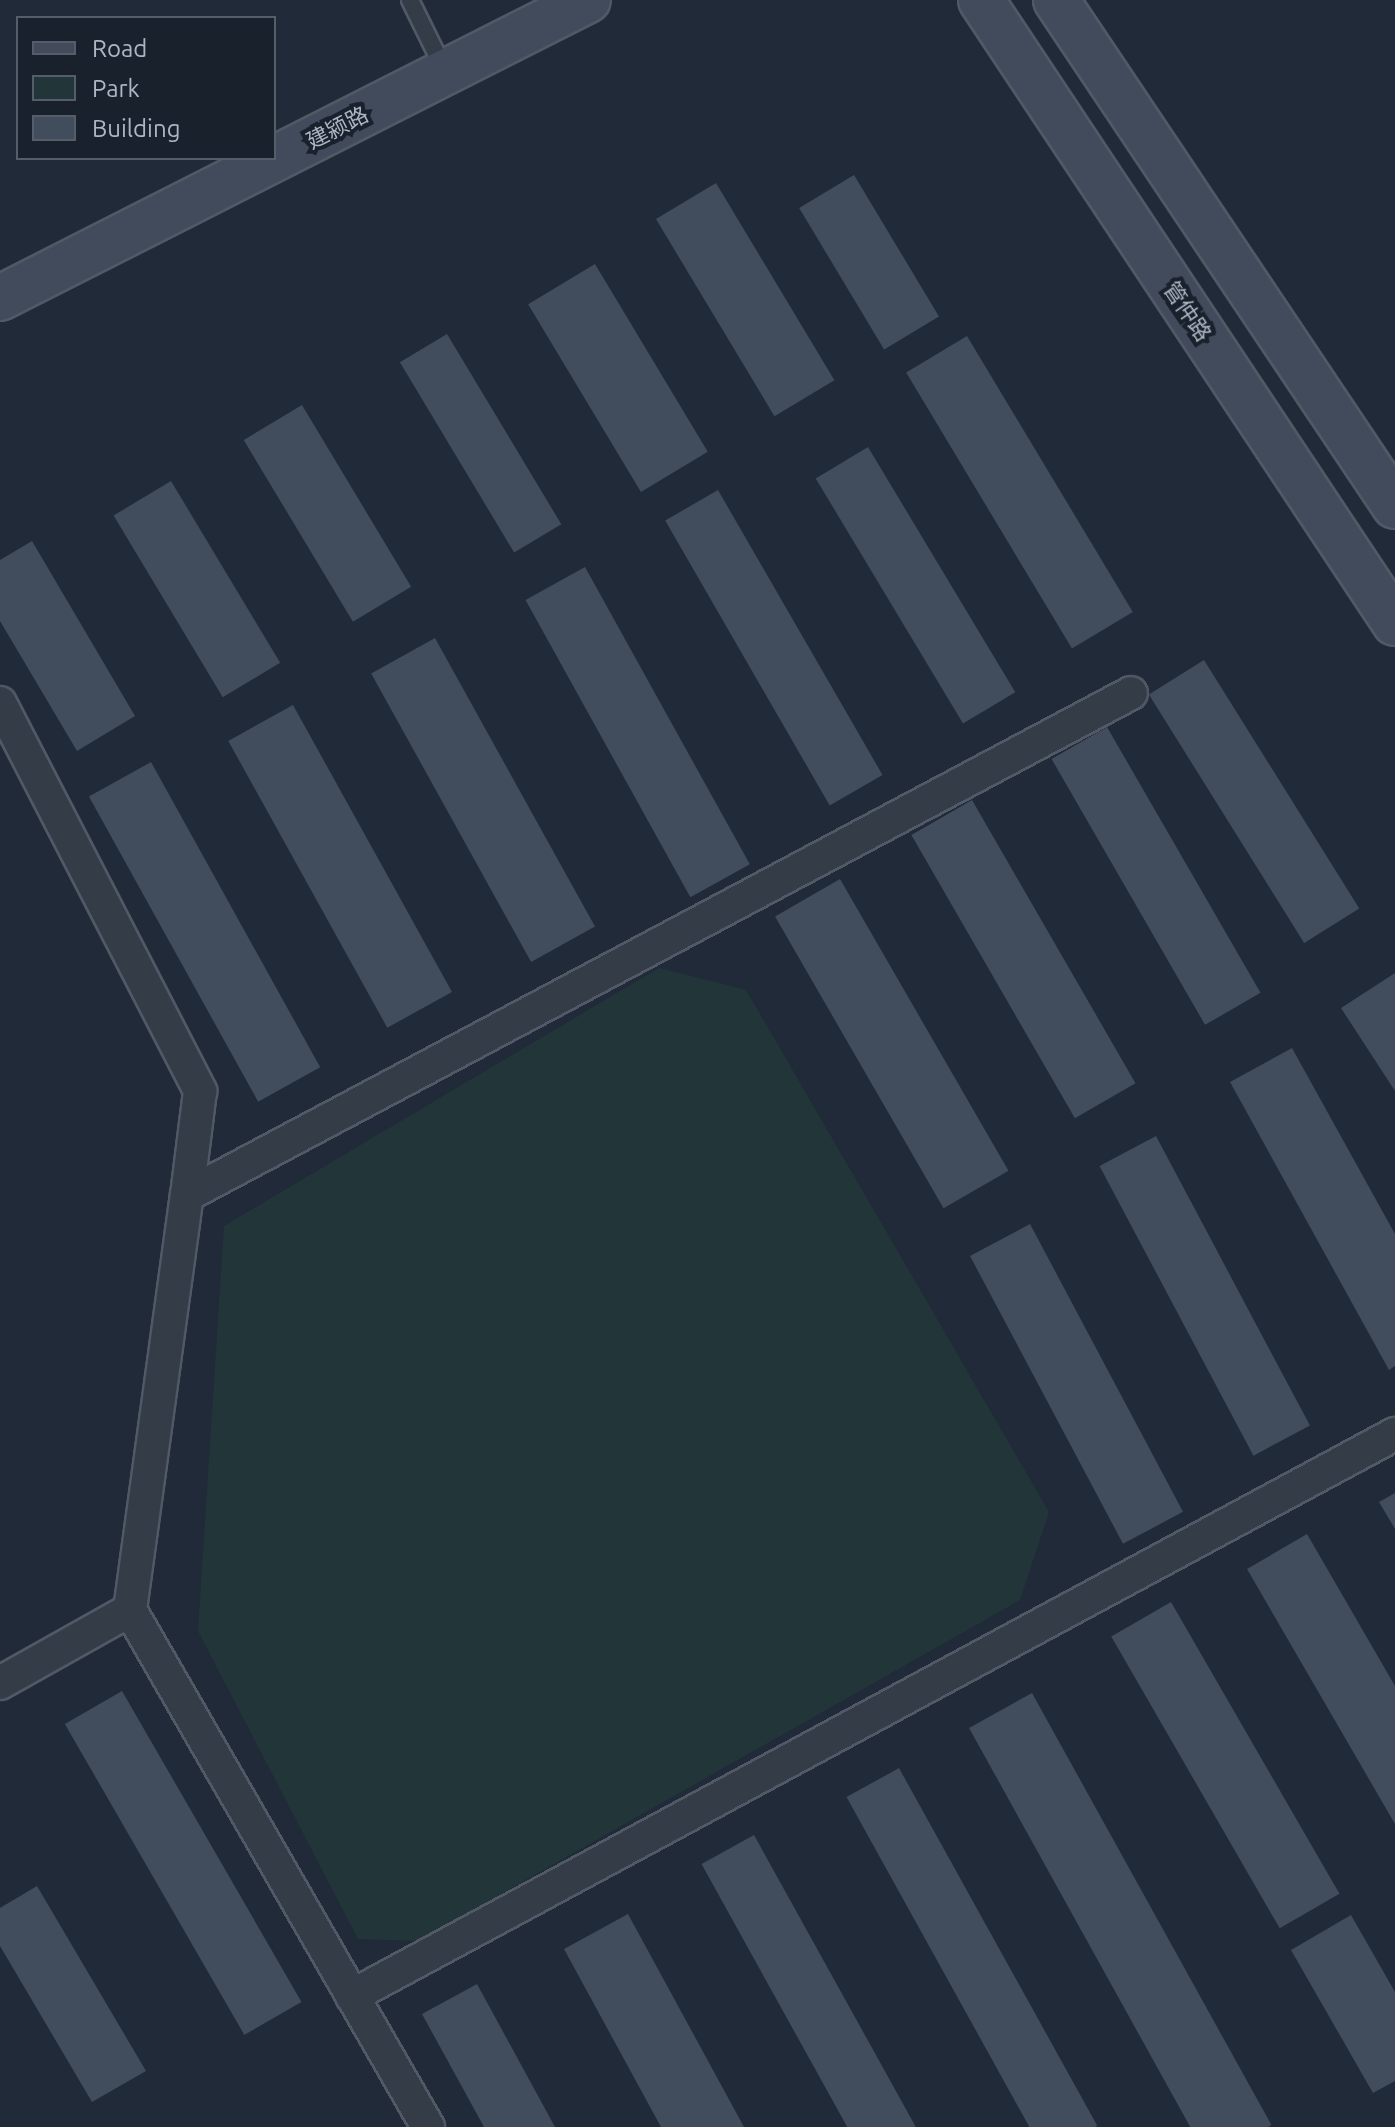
<!DOCTYPE html>
<html>
<head>
<meta charset="utf-8">
<style>
  body { margin:0 }
  #map { position:relative; width:1395px; height:2127px; overflow:hidden; background:#202a38; font-family:Ubuntu,"Noto Sans SC",sans-serif }
  div>[style] { position:absolute }
  [style*='--x'] { left:calc(var(--x)*1px); top:calc(var(--y)*1px); width:calc(var(--w)*1px); rotate:calc(var(--a)*1deg) }
  .green>* { inset:0; background:#223639 }
  .building>* { inset:0; background:#414c5d; transform-origin:0 0 }
  .roads { filter:drop-shadow(2px 0 #515966) drop-shadow(-2px 0 #515966) drop-shadow(0 2px #515966) drop-shadow(0 -2px #515966) }
  .lane>* { height:16px; margin:-8px; padding:0 8px; transform-origin:8px; border-radius:8px; background:#343c48 }
  .street>* { height:32px; margin:-16px; padding:0 16px; transform-origin:16px; border-radius:16px; background:#343c48 }
  .secondary>* { height:44px; margin:-22px; padding:0 22px; transform-origin:22px; border-radius:22px; background:#424b5b }
  span { translate:-50% -50%; white-space:nowrap; text-align:center; line-height:1.15; -webkit-text-stroke:8px #19212d; paint-order:stroke }
  .street-label { font-size:22px; color:#aeb6c5 }
  .legend { position:absolute; left:16px; top:16px; width:260px; height:144px; box-sizing:border-box; background:#19212d; border:2px solid #555d6a; margin:0; padding:10px 14px; list-style:none; font-size:24px; color:#aeb6c5 }
  .legend li { display:flex; align-items:center; gap:16px; height:40px }
  .legend b { width:40px; border:2px solid #555d6a }
</style>
</head>
<body>
<div id="map">
  <div class="green">
    <div style="clip-path:polygon(659px 968px,746px 990px,1049px 1512px,1020px 1600px,418px 1941px,358px 1939px,198px 1631px,224px 1226px)"></div>
  </div>
  <div class="building">
    <div style="left:854px;top:175px;width:165px;height:64px;rotate:59deg"></div>
    <div style="left:716px;top:183px;width:230px;height:70px;rotate:59deg"></div>
    <div style="left:595px;top:264px;width:219px;height:78px;rotate:59deg"></div>
    <div style="left:447px;top:334px;width:222px;height:55px;rotate:59deg"></div>
    <div style="left:967px;top:336px;width:322px;height:71px;rotate:59deg"></div>
    <div style="left:302px;top:405px;width:212px;height:68px;rotate:59deg"></div>
    <div style="left:868px;top:447px;width:286px;height:61px;rotate:59deg"></div>
    <div style="left:171px;top:481px;width:212px;height:67px;rotate:59deg"></div>
    <div style="left:718px;top:490px;width:329px;height:61px;rotate:60deg"></div>
    <div style="clip-path:polygon(32px 541px,135px 716px,77px 751px,0 621px,0 560px)"></div>
    <div style="left:585px;top:567px;width:340px;height:68px;rotate:61deg"></div>
    <div style="left:435px;top:638px;width:330px;height:73px;rotate:61deg"></div>
    <div style="left:1204px;top:660px;width:293px;height:65px;rotate:58deg"></div>
    <div style="left:293px;top:705px;width:328px;height:74px;rotate:61deg"></div>
    <div style="left:1107px;top:727px;width:307px;height:64px;rotate:60deg"></div>
    <div style="left:151px;top:762px;width:349px;height:71px;rotate:61deg"></div>
    <div style="left:972px;top:800px;width:327px;height:70px;rotate:60deg"></div>
    <div style="left:840px;top:879px;width:337px;height:75px;rotate:60deg"></div>
    <div style="clip-path:polygon(1395px 973px,1395px 1091px,1341px 1008px)"></div>
    <div style="clip-path:polygon(1292px 1048px,1395px 1234px,1395px 1366px,1389px 1370px,1230px 1082px)"></div>
    <div style="left:1156px;top:1136px;width:328px;height:64px;rotate:62deg"></div>
    <div style="left:1030px;top:1224px;width:326px;height:68px;rotate:62deg"></div>
    <div style="clip-path:polygon(1395px 1493px,1395px 1529px,1379px 1502px)"></div>
    <div style="clip-path:polygon(1307px 1534px,1395px 1686px,1395px 1824px,1247px 1569px)"></div>
    <div style="left:1171px;top:1602px;width:337px;height:69px;rotate:60deg"></div>
    <div style="left:122px;top:1691px;width:359px;height:66px;rotate:60deg"></div>
    <div style="left:1032px;top:1693px;width:494px;height:72px;rotate:61deg"></div>
    <div style="left:899px;top:1768px;width:409px;height:60px;rotate:61deg"></div>
    <div style="left:754px;top:1835px;width:333px;height:60px;rotate:61deg"></div>
    <div style="clip-path:polygon(37px 1886px,146px 2071px,92px 2102px,0 1946px,0 1908px)"></div>
    <div style="clip-path:polygon(628px 1914px,744px 2127px,661px 2127px,564px 1949px)"></div>
    <div style="clip-path:polygon(1351px 1915px,1395px 1992px,1395px 2081px,1373px 2093px,1291px 1950px)"></div>
    <div style="clip-path:polygon(477px 1984px,555px 2127px,484px 2127px,422px 2014px)"></div>
  </div>
  <div class="roads">
    <div class="lane">
      <div style="--x:410;--y:0;--w:79;--a:63.8"></div>
    </div>
    <div class="street">
      <div style="--x:0;--y:703;--w:437;--a:62.7"></div>
      <div style="--x:200;--y:1091;--w:105;--a:97.1"></div>
      <div style="--x:130;--y:1610;--w:419;--a:-82.2"></div>
      <div style="--x:187;--y:1195;--w:1069;--a:-28"></div>
      <div style="--x:0;--y:1683;--w:149;--a:-29.3"></div>
      <div style="--x:130;--y:1610;--w:597;--a:60.04"></div>
      <div style="--x:352;--y:1996;--w:1185;--a:-28.32"></div>
    </div>
    <div class="secondary">
      <div style="--x:981;--y:0;--w:748;--a:56.39"></div>
      <div style="--x:1056;--y:0;--w:609;--a:56.18"></div>
      <div style="--x:0;--y:298;--w:659;--a:-26.88"></div>
    </div>
  </div>
  <div class="street-label">
    <span style="left:337px;top:127px;rotate:-27deg">建颍路</span>
    <span style="left:1188px;top:311px;rotate:56deg">管仲路</span>
  </div>
  <ul class="legend">
  <li><b style="height:10px;background:#424b5b"></b>Road</li>
  <li><b style="height:22px;background:#223639"></b>Park</li>
  <li><b style="height:22px;background:#414c5d"></b>Building</li>
  </ul>
</div>
</body>
</html>
